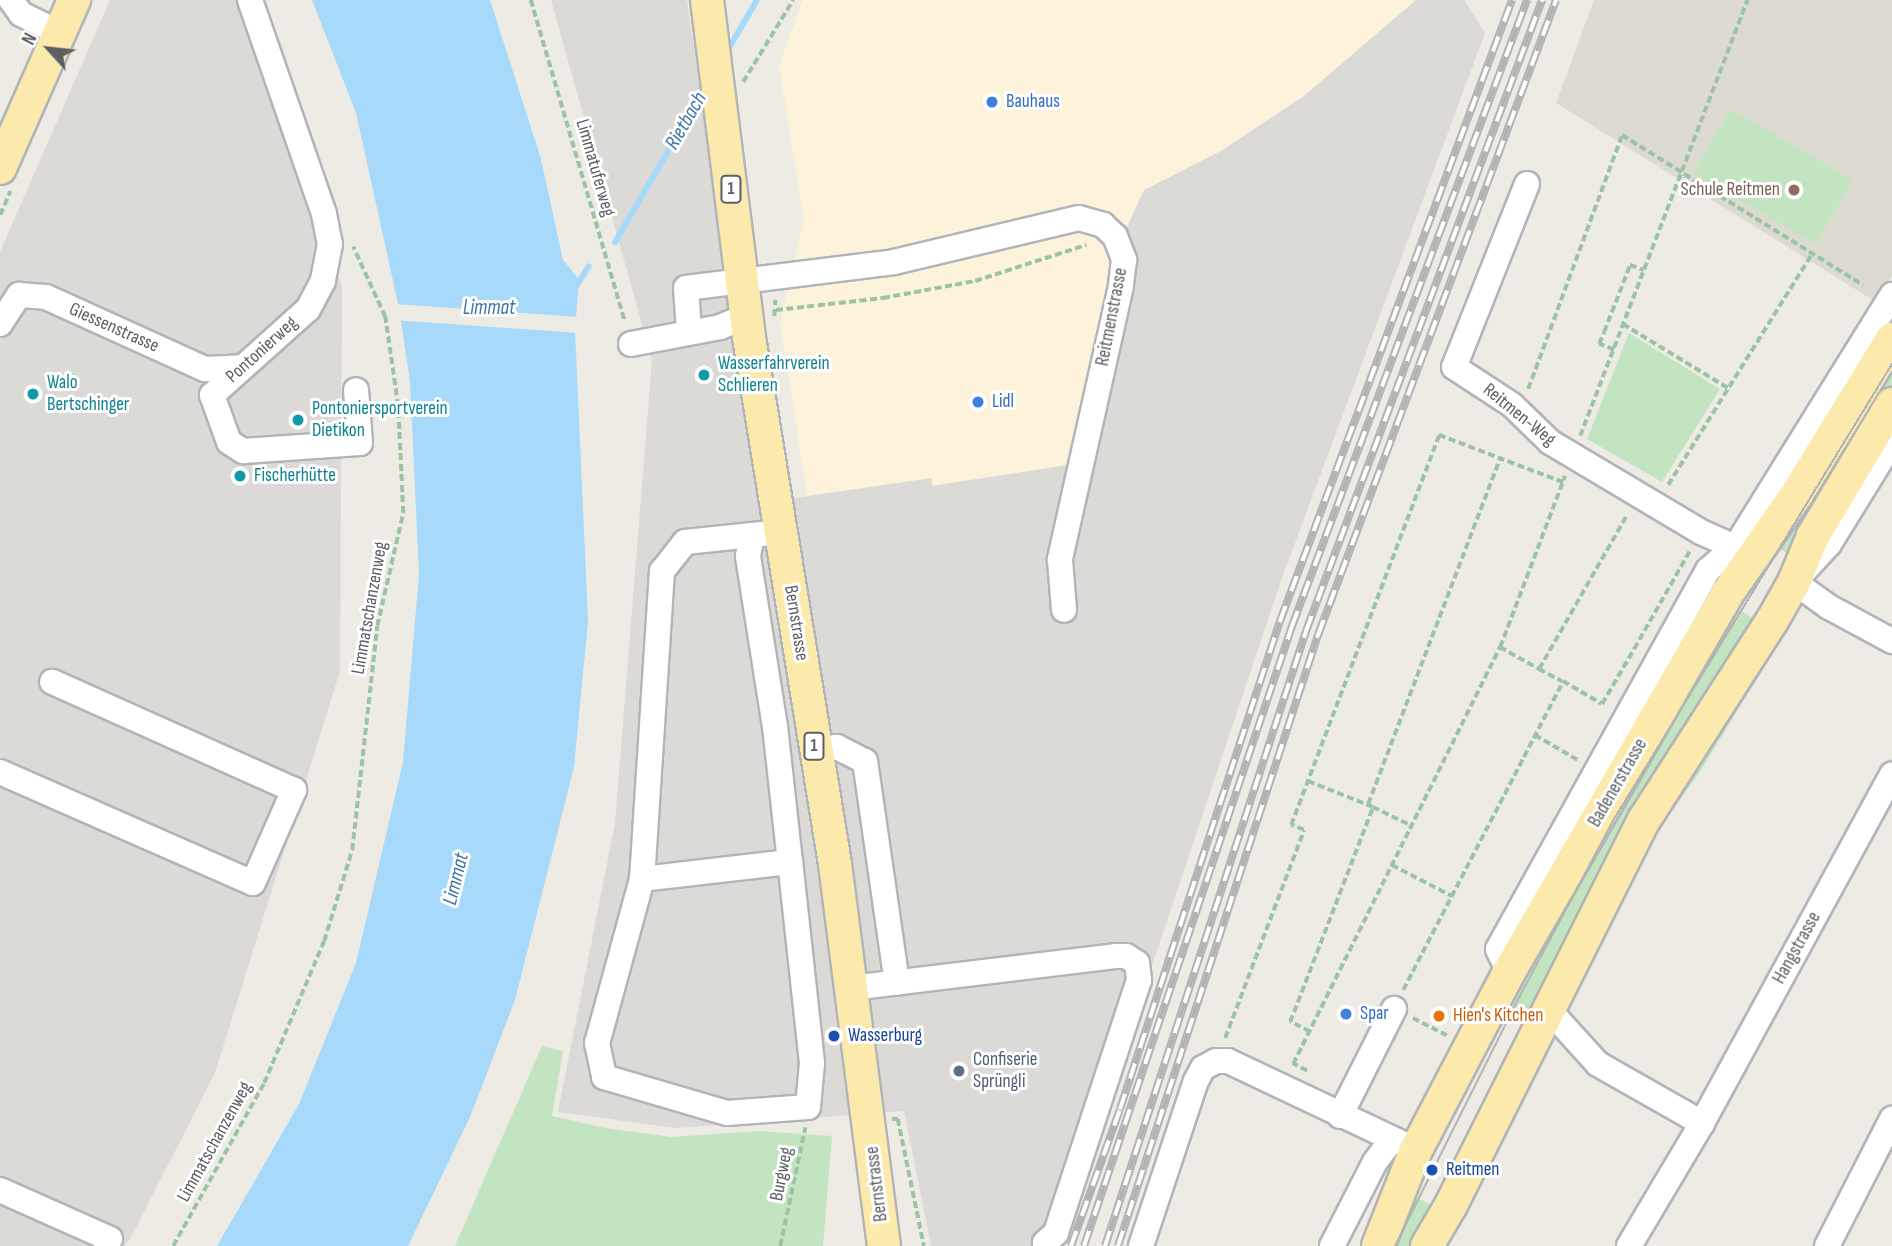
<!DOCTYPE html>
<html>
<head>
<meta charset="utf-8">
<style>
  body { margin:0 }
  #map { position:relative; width:1892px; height:1246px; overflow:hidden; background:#edebe4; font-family:"Sofia Sans Condensed",sans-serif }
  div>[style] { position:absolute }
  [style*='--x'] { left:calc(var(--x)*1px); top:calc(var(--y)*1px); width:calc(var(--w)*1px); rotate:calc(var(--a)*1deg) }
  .commercial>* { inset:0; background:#fcf3da }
  .industrial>* { inset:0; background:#dcdad6 }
  .education>* { inset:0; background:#dddad2 }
  .green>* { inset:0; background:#c3e4c1; transform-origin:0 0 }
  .water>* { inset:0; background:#a7d9fa }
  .pier>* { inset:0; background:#edebe4; transform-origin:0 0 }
  .stream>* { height:6px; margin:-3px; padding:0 3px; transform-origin:3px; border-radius:3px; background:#a7d9fa }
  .path>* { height:3.5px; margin-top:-1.75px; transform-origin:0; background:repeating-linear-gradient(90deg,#9bc4a5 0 7px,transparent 0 10.5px) }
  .roads { filter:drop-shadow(2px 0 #b1b4b8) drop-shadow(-2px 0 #b1b4b8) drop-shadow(0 2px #b1b4b8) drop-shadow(0 -2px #b1b4b8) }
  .minor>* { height:24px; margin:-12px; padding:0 12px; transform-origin:12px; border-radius:12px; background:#fff }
  .major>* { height:32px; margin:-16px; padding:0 16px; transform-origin:16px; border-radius:16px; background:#fbeaab }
  .tram>* { height:2px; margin:-1px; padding:0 1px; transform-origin:1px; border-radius:1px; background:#b2b3b3 }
  .rail>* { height:8px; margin-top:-4px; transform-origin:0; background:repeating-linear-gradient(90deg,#fff 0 16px,#b2b3b3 0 32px); box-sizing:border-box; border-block:2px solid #b2b3b3 }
  .dots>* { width:19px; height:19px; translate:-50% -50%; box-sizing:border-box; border:4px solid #fff; border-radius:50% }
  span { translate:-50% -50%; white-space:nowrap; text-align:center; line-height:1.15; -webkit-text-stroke:6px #fff; paint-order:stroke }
  .shield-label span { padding:2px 5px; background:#fff; border:2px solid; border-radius:5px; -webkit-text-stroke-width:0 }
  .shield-label { font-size:18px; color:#5c5f63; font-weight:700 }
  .shop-label { font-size:19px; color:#366cbe }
  .left { translate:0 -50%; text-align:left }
  .street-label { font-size:19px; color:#5c5f63 }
  .education-label { font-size:19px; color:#785e54 }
  .right { translate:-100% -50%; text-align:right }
  .culture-label { font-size:19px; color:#0d838f }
  .food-label { font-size:19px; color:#c56008 }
  .transit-label { font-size:19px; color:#164399 }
  .service-label { font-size:19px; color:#4e5e75 }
  .water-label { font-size:21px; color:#4175a3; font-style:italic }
  .north { position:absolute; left:14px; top:14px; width:70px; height:70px; -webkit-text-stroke:5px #fff; paint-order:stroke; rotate:297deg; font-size:19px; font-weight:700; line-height:28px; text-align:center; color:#5c5f63 }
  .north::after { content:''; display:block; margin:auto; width:24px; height:32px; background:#5c5f63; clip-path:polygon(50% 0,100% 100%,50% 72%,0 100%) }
</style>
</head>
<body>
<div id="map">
  <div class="commercial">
    <div style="clip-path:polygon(803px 0,1416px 0,1304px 96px,1221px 151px,1144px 190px,1111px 281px,1068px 465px,932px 486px,931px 478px,807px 496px,780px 321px,804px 220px,779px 66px)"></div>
  </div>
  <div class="industrial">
    <div style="clip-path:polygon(110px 0,241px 0,342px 287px,340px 671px,215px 1073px,130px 1239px,125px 1246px,0 1246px,0 252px)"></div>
    <div style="clip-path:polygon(551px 0,687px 0,760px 503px,932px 478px,932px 486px,1068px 465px,1111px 281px,1113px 257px,1144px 190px,1221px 151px,1304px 96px,1416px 0,1464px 0,1485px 33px,1282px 578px,1058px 1246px,931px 1246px,904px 1111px,676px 1128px,558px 1112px,615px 823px,652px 360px)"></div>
  </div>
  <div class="education">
    <div style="clip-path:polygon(1594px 0,1892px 0,1892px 276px,1876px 302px,1556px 103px)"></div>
  </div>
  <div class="green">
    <div style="left:1730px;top:109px;width:142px;height:74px;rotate:30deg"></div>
    <div style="clip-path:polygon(1629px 333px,1720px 389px,1662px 482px,1587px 439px)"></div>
    <div style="clip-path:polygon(1892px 352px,1892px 391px,1791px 554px,1788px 554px,1777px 547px)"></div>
    <div style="clip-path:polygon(1730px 604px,1758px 621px,1532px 1027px,1497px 1010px)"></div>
    <div style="clip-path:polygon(1777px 636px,1781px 639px,1698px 775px,1660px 827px,1605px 930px,1649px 828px)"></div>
    <div style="clip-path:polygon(542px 1046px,563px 1051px,552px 1116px,605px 1128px,671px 1137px,759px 1131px,832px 1136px,823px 1246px,455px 1246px)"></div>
    <div style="clip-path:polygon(1405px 1192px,1440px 1209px,1420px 1246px,1385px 1246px)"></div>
  </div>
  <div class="water">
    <div style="clip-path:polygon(312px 0,490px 0,541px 159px,563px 260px,579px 279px,575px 330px,588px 621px,574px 767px,515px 1000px,470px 1117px,408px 1246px,217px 1246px,299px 1104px,356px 963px,403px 762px,419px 574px,410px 382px,399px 308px,356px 113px)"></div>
  </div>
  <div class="pier">
    <div style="left:580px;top:317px;width:16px;height:182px;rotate:94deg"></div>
  </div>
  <div class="stream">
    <div style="--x:726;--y:53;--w:61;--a:-59.7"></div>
    <div style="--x:615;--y:242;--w:181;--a:-59.7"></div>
    <div style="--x:577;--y:285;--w:22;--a:-58"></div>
  </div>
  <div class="path">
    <div style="--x:531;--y:0;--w:335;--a:73.7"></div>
    <div style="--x:743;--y:82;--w:96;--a:-58.6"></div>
    <div style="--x:0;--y:215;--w:26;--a:-67"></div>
    <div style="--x:776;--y:310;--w:108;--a:-6.4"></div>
    <div style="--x:883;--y:298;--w:94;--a:-10.5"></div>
    <div style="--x:975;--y:281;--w:117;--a:-18"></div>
    <div style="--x:774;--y:316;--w:16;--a:-86"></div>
    <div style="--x:1623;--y:324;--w:123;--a:31.4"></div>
    <div style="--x:1614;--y:350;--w:16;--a:-158"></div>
    <div style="--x:1599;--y:344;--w:13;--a:-67"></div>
    <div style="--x:1604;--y:332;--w:72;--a:-68.8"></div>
    <div style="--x:1630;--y:265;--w:15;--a:20"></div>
    <div style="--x:1528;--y:389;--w:271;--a:-69.7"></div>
    <div style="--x:1622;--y:135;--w:284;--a:31.9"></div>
    <div style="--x:380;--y:406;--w:17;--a:0"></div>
    <div style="--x:1580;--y:436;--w:467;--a:-69"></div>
    <div style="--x:1668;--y:485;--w:272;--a:-58.1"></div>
    <div style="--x:1500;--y:647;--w:45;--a:29.4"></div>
    <div style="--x:1539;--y:669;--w:177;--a:-60.3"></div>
    <div style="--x:1634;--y:649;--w:112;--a:-60.4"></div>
    <div style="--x:1539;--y:669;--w:26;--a:28"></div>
    <div style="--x:1535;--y:735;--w:50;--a:30.2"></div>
    <div style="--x:1308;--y:781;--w:70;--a:21.8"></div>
    <div style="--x:1373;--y:807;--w:43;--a:26"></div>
    <div style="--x:1368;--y:804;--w:370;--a:-69.1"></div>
    <div style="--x:1392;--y:865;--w:68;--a:27.3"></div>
    <div style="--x:1403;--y:990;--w:348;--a:-62.6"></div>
    <div style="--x:1563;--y:681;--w:45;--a:30.5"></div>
    <div style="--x:1602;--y:704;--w:64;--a:-59.8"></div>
    <div style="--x:1413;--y:1018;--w:38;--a:27"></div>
    <div style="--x:1310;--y:1032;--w:22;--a:-153"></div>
    <div style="--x:1290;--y:1022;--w:230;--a:-68.9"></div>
    <div style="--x:1225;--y:1038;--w:222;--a:-69.2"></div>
    <div style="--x:1304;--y:830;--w:14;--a:-159"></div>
    <div style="--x:1291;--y:825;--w:417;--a:-69.2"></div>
    <div style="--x:1439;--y:435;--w:133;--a:20.8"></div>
    <div style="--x:1307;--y:1071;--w:16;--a:-153"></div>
    <div style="--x:1293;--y:1064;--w:466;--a:-63.6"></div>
    <div style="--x:1500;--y:647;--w:183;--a:-69.2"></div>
    <div style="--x:892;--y:1119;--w:6;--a:0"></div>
    <div style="--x:898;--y:1119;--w:130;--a:78.4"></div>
    <div style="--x:173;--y:1246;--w:187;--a:-60.8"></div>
    <div style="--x:264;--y:1083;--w:154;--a:-67.1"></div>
    <div style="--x:324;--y:941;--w:95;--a:-72.9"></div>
    <div style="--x:352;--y:850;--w:225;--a:-83.6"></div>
    <div style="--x:377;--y:626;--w:116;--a:-77"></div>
    <div style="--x:403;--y:513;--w:107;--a:-92.7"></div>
    <div style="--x:398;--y:406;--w:90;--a:-98.3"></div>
    <div style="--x:385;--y:317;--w:77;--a:-114.6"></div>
    <div style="--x:780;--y:1246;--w:121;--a:-78"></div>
  </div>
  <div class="roads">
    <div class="minor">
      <div style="--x:11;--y:0;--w:17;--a:54"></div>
      <div style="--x:21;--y:14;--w:43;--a:26"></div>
      <div style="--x:250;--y:0;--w:226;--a:70.9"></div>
      <div style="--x:324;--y:214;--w:31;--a:79"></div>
      <div style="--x:330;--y:244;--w:38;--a:101"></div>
      <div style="--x:323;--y:281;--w:32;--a:118"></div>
      <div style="--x:308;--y:309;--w:129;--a:138.1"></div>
      <div style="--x:212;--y:395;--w:50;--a:70.1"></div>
      <div style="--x:229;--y:442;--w:17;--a:33"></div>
      <div style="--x:243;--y:451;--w:117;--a:-3.9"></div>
      <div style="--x:360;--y:443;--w:53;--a:-94.3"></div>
      <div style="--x:1527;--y:184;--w:197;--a:111.7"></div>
      <div style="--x:1454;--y:367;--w:69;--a:33.2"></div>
      <div style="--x:1512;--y:405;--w:53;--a:44.2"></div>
      <div style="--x:1550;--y:442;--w:176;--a:30.8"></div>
      <div style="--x:1701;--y:532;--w:51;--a:24.1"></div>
      <div style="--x:0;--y:324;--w:35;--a:-57"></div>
      <div style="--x:19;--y:295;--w:27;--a:4"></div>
      <div style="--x:46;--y:297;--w:175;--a:24.4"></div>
      <div style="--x:205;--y:369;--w:36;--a:-3"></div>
      <div style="--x:689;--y:331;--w:43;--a:-94"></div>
      <div style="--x:686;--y:288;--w:210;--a:-7.1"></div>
      <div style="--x:894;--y:262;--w:190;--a:-13.4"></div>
      <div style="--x:1079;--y:218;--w:25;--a:16"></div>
      <div style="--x:1103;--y:225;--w:16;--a:43"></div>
      <div style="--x:1115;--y:236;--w:26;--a:69"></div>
      <div style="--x:1124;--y:260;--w:26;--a:97"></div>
      <div style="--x:1121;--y:286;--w:281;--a:102.6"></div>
      <div style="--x:1060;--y:560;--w:50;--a:85.4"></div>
      <div style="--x:631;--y:344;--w:91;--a:-10.8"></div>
      <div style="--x:720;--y:327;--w:29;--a:-22"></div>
      <div style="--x:1892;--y:442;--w:120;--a:121.7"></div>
      <div style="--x:1829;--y:544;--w:52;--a:132.6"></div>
      <div style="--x:1794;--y:582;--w:43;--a:35.5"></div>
      <div style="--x:1829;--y:607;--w:72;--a:28.4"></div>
      <div style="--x:752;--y:535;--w:67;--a:174"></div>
      <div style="--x:685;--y:542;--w:37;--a:128"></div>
      <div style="--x:662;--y:571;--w:309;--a:93.7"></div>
      <div style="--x:642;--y:879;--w:170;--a:105.3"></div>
      <div style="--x:597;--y:1043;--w:35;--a:78"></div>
      <div style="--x:604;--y:1077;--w:128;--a:16.3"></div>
      <div style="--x:727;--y:1113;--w:81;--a:-4.2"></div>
      <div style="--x:808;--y:1107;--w:44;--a:-84.8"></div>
      <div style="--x:812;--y:1063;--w:202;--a:-96.2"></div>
      <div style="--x:790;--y:862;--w:136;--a:-96.3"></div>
      <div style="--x:775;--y:727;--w:173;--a:-99"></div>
      <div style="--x:748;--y:556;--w:21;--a:-79"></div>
      <div style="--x:752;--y:535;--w:30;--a:-6"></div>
      <div style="--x:815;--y:750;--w:22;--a:-8"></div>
      <div style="--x:837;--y:747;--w:31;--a:27"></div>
      <div style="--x:865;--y:761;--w:224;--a:81.8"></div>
      <div style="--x:0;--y:772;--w:276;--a:23.7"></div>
      <div style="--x:253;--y:883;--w:102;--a:-66.2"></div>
      <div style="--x:294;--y:790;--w:265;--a:-155.9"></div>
      <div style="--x:642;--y:879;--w:149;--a:-6.6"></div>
      <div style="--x:1509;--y:972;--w:25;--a:-116"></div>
      <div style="--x:1498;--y:949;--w:433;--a:-61"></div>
      <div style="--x:1708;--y:570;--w:37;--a:-41"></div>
      <div style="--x:1736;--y:546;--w:296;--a:-58.1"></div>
      <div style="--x:851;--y:988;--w:266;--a:-6.9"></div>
      <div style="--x:1115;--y:956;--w:11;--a:0"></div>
      <div style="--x:1126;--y:956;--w:13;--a:32"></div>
      <div style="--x:1137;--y:963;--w:17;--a:83"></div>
      <div style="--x:1139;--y:980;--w:266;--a:108.2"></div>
      <div style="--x:1056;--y:1233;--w:15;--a:138"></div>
      <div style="--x:1549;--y:1010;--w:73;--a:47.8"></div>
      <div style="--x:1598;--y:1064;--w:120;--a:29.6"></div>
      <div style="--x:1340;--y:1116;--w:120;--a:-63.2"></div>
      <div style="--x:0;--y:1190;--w:120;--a:24"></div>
      <div style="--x:110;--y:1239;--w:8;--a:120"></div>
      <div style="--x:1141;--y:1246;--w:174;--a:-71.6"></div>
      <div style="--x:1196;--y:1081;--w:15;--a:-62"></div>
      <div style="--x:1203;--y:1068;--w:15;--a:-28"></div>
      <div style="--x:1216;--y:1061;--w:12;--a:0"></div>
      <div style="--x:1228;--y:1061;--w:208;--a:25.3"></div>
      <div style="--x:1332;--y:1246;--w:94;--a:-62.9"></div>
      <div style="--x:1375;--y:1162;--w:26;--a:-53"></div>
      <div style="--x:1629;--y:1246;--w:143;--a:-59.3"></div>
      <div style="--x:1702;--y:1123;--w:397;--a:-61.4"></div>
      <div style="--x:1827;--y:1246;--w:143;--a:-62.9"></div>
    </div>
    <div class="major">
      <div style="--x:707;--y:0;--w:340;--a:82.9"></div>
      <div style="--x:749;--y:337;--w:534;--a:80.73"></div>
      <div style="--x:835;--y:864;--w:385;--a:82.7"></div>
      <div style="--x:0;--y:168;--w:184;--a:-66.2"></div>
      <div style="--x:1378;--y:1246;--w:103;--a:-68.4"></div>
      <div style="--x:1416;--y:1150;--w:201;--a:-62.4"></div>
      <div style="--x:1509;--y:972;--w:436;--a:-60"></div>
      <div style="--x:1727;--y:594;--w:122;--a:-55"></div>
      <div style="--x:1797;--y:494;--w:182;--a:-58.5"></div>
      <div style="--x:1427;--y:1246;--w:48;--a:-59.7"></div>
      <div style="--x:1451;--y:1205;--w:431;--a:-63.4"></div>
      <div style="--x:1644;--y:820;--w:237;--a:-57.3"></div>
      <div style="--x:1772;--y:621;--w:45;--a:-60.6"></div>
      <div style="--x:1794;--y:582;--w:50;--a:-67.6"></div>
      <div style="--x:1813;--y:536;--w:154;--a:-59.1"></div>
    </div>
  </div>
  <div class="tram">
    <div style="--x:1395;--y:1246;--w:265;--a:-63.5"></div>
    <div style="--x:1513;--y:1009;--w:215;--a:-62"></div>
    <div style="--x:1614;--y:819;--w:533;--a:-58.58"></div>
  </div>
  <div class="rail">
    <div style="--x:1071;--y:1246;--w:145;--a:-70.3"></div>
    <div style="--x:1120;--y:1109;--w:514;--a:-71.85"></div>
    <div style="--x:1280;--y:621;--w:663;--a:-69.51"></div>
    <div style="--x:1084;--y:1246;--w:654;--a:-71.45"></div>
    <div style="--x:1292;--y:626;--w:669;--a:-69.42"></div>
    <div style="--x:1105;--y:1246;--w:647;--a:-71.9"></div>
    <div style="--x:1306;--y:631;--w:674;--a:-69.49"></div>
    <div style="--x:1118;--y:1246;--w:643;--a:-71.88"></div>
    <div style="--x:1318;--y:635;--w:678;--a:-69.45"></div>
  </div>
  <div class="dots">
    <div style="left:992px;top:102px;background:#3f7fe0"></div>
    <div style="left:1794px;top:190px;background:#8d6e63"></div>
    <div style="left:704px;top:375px;background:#0f9aa8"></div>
    <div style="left:33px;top:394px;background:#0f9aa8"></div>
    <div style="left:978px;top:402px;background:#3f7fe0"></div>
    <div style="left:298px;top:420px;background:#0f9aa8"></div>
    <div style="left:240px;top:476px;background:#0f9aa8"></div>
    <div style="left:1346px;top:1014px;background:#3f7fe0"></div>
    <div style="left:1439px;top:1016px;background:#e8710a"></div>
    <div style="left:834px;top:1036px;background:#1a4fb4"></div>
    <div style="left:959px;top:1071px;background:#5c6f8a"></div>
    <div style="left:1432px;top:1170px;background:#1a4fb4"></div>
  </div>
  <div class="shield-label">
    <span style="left:731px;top:189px">1</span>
    <span style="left:814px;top:746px">1</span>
  </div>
  <div class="shop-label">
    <span class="left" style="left:1006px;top:102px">Bauhaus</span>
    <span class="left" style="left:992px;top:402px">Lidl</span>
    <span class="left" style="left:1360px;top:1014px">Spar</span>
  </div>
  <div class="street-label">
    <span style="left:595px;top:168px;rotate:74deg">Limmatuferweg</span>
    <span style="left:1112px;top:317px;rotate:-79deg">Reitmenstrasse</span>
    <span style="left:114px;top:328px;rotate:24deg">Giessenstrasse</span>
    <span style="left:262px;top:350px;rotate:-42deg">Pontonierweg</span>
    <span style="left:1519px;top:415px;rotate:39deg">Reitmen-Weg</span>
    <span style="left:370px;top:608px;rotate:-80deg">Limmatschanzenweg</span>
    <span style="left:796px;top:623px;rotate:81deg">Bernstrasse</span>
    <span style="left:1618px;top:783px;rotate:-60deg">Badenerstrasse</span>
    <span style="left:1797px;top:948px;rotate:-61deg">Hangstrasse</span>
    <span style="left:215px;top:1142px;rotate:-61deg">Limmatschanzenweg</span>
    <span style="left:782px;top:1174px;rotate:-79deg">Burgweg</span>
    <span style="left:877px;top:1184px;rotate:-97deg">Bernstrasse</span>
  </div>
  <div class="education-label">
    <span class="right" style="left:1780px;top:190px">Schule Reitmen</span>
  </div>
  <div class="culture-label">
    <span class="left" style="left:718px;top:375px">Wasserfahrverein<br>Schlieren</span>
    <span class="left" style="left:47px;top:394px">Walo<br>Bertschinger</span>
    <span class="left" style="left:312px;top:420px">Pontoniersportverein<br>Dietikon</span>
    <span class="left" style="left:254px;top:476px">Fischerhütte</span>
  </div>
  <div class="food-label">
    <span class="left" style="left:1453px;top:1016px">Hien's Kitchen</span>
  </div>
  <div class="transit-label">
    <span class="left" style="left:848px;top:1036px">Wasserburg</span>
    <span class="left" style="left:1446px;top:1170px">Reitmen</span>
  </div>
  <div class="service-label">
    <span class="left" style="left:973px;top:1071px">Confiserie<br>Sprüngli</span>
  </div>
  <div class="water-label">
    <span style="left:686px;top:121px;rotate:-60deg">Rietbach</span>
    <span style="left:489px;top:308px">Limmat</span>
    <span style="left:456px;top:879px;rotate:-76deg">Limmat</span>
  </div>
  <div class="north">N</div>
</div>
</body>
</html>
